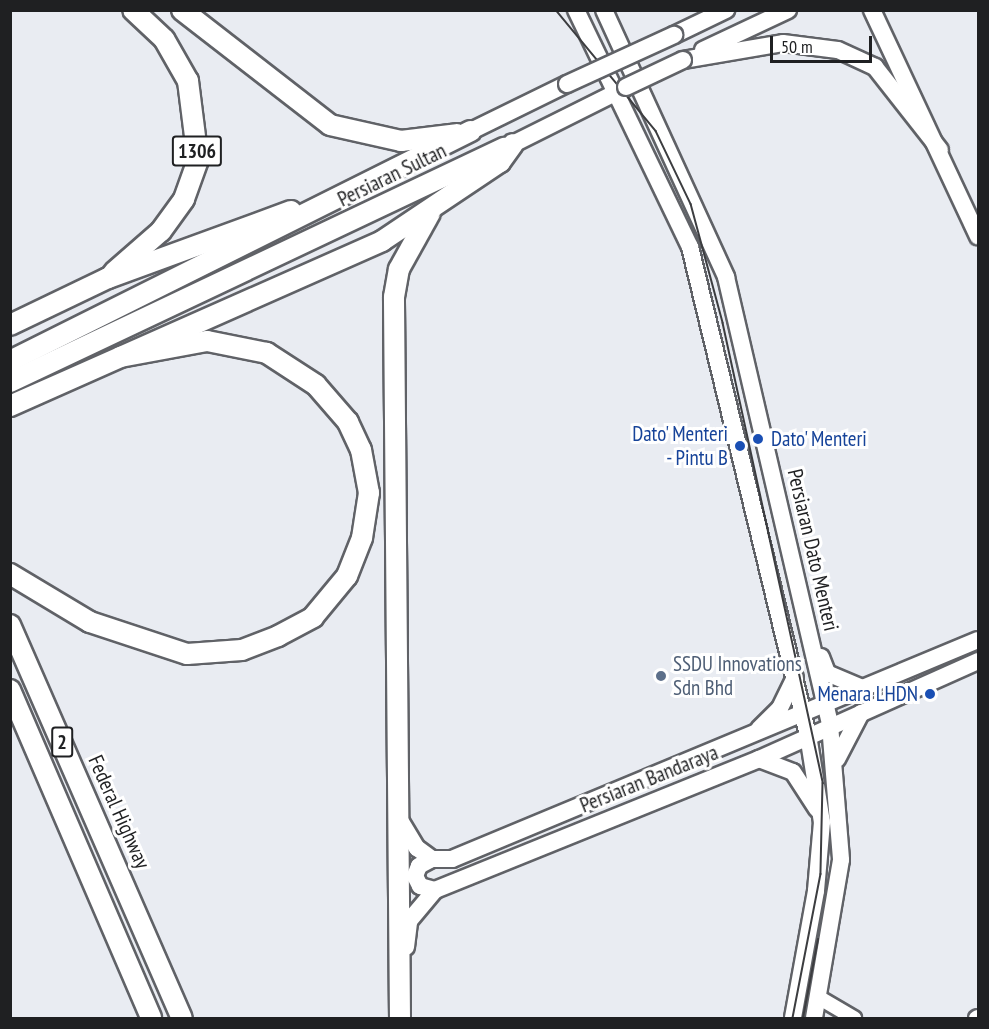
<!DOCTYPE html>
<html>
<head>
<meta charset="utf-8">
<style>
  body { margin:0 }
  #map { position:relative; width:989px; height:1029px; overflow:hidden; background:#e9ecf2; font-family:"PT Sans Narrow",sans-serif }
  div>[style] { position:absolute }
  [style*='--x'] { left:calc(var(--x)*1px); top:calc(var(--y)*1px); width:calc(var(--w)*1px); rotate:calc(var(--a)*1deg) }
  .roads { filter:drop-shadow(2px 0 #606267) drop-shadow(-2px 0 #606267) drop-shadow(0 2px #606267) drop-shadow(0 -2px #606267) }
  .minor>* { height:14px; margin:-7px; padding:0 7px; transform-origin:7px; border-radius:7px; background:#fff }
  .major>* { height:16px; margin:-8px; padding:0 8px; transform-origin:8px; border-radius:8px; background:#fff }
  .highway>* { height:20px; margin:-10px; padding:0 10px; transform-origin:10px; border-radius:10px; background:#fff }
  .tram>* { height:1.5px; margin:-0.75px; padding:0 0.75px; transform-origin:0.75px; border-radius:0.75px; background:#3c3d40 }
  .bridges { filter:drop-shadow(2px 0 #606267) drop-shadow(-2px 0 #606267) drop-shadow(0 2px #606267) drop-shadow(0 -2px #606267) }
  .major-bridge>* { height:16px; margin:-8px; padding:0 8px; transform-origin:8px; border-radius:8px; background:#fff }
  .dots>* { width:16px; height:16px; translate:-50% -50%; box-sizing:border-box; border:3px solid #fff; border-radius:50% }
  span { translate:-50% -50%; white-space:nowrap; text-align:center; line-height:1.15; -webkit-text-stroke:6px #fff; paint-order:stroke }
  .shield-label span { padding:2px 4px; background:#fff; border:2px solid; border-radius:4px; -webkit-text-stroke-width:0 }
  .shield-label { font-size:20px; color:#1f2022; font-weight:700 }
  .street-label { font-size:21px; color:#1f2022 }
  .transit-label { font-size:21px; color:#164399 }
  .right { translate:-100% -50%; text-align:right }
  .left { translate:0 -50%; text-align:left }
  .service-label { font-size:21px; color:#4e5e75 }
  .frame { position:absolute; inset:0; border:12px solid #1f2022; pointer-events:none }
  .scale { position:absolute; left:770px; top:36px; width:102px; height:27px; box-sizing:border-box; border:3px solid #1f2022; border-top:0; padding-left:8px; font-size:18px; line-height:21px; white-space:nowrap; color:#1f2022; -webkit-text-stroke:4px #fff; paint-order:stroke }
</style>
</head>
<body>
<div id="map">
  <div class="roads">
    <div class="minor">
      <div style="--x:818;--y:997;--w:42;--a:30.3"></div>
      <div style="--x:976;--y:1018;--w:2;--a:-27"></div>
    </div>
    <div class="major">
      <div style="--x:576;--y:10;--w:263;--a:64.3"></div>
      <div style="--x:690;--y:247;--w:502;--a:76.41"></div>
      <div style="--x:808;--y:735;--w:88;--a:80.9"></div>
      <div style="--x:822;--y:822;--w:69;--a:95"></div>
      <div style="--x:816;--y:891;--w:129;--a:100.3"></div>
      <div style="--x:604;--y:10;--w:294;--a:65.4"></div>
      <div style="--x:726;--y:277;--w:460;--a:76.9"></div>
      <div style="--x:830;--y:725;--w:135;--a:85.3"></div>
      <div style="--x:841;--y:860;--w:160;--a:99.7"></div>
      <div style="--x:872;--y:10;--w:250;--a:64.9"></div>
      <div style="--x:674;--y:35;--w:58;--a:-25.7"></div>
      <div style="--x:703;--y:50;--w:94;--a:-25.2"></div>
      <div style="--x:683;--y:60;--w:101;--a:-9.6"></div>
      <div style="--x:783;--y:43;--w:55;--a:7.3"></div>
      <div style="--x:838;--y:50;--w:41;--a:24.7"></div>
      <div style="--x:875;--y:67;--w:105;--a:51.9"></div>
      <div style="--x:471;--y:131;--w:107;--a:-26.1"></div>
      <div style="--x:513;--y:144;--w:125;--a:-26.6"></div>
      <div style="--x:821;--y:657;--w:17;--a:69"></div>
      <div style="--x:827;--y:673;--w:38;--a:23"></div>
      <div style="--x:759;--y:729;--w:30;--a:-45"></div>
      <div style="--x:780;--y:708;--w:34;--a:-64"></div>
      <div style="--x:759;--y:759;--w:36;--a:21"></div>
      <div style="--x:793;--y:772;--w:44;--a:57"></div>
      <div style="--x:837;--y:759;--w:52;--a:-62.4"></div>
      <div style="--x:400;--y:820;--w:33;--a:59"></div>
      <div style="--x:417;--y:848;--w:19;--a:36"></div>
      <div style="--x:432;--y:859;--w:20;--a:0"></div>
      <div style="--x:452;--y:859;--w:570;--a:-22.6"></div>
      <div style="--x:432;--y:859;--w:15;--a:152"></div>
      <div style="--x:419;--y:866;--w:11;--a:112"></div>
      <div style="--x:415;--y:876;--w:11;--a:63"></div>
      <div style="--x:420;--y:886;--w:16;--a:15"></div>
      <div style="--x:406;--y:947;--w:26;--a:-83"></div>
      <div style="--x:409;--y:921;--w:40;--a:-50"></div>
      <div style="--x:435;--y:890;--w:349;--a:-22"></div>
      <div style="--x:759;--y:759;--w:240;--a:-24.1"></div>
    </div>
    <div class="highway">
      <div style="--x:182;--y:10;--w:187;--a:37.8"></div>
      <div style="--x:330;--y:125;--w:73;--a:12.7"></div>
      <div style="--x:401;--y:141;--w:56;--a:-7.1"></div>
      <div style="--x:114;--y:272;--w:62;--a:-41.1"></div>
      <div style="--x:161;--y:231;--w:39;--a:-54"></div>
      <div style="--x:184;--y:199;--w:41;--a:-70.3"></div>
      <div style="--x:198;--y:160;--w:80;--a:-97.2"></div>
      <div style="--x:188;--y:81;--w:48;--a:-119.7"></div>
      <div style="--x:164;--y:39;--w:42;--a:-136.9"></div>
      <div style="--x:10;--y:325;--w:109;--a:-25.6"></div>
      <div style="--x:108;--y:278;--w:195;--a:-20.1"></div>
      <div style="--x:10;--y:361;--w:515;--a:-26.52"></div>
      <div style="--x:10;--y:382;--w:547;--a:-25.35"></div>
      <div style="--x:10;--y:406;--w:407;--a:-23.9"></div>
      <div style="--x:382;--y:241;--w:142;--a:-33.8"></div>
      <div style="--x:500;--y:162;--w:22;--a:-54"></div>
      <div style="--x:10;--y:574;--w:93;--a:31"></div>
      <div style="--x:90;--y:622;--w:102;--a:18.3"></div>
      <div style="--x:187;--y:654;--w:55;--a:-4.2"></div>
      <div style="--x:242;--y:650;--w:39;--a:-21"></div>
      <div style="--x:278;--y:636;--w:40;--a:-28"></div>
      <div style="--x:313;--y:617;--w:53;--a:-50.3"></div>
      <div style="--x:347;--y:576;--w:41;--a:-68.5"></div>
      <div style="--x:362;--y:538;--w:46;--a:-81.2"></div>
      <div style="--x:369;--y:493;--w:44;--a:-100.5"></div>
      <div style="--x:361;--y:450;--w:31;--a:-115"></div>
      <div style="--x:348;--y:422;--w:49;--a:-130.9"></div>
      <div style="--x:316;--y:385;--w:59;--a:-146.9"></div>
      <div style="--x:267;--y:353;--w:61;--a:-168.7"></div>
      <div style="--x:207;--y:341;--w:88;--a:169.6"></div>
      <div style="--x:10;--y:625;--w:429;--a:66.4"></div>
      <div style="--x:10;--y:690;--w:357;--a:66.7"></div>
      <div style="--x:400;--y:1018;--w:721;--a:-90.48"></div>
      <div style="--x:394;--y:297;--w:28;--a:-80"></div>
      <div style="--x:399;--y:269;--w:64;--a:-61"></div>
    </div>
  </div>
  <div class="tram">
    <div style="--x:556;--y:10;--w:157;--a:50.4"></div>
    <div style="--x:656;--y:131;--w:81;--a:64.4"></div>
    <div style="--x:691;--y:204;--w:123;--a:74.9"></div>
    <div style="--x:723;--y:323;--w:471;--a:77.7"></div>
    <div style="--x:823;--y:783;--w:91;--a:91.3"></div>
    <div style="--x:821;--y:874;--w:147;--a:101"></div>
    <div style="--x:803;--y:1018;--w:80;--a:-79.2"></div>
  </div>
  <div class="bridges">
    <div class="major-bridge">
      <div style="--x:567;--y:84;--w:118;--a:-24.6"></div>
      <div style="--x:626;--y:87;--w:63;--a:-25.3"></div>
    </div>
  </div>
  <div class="dots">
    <div style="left:758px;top:439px;background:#1a4fb4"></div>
    <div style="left:740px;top:446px;background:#1a4fb4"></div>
    <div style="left:661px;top:676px;background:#5c6f8a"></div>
    <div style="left:930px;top:694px;background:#1a4fb4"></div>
  </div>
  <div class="shield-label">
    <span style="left:197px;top:151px">1306</span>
    <span style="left:62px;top:742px">2</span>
  </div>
  <div class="street-label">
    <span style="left:392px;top:175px;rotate:-26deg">Persiaran Sultan</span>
    <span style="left:813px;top:550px;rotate:77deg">Persiaran Dato Menteri</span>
    <span style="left:649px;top:779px;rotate:-22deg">Persiaran Bandaraya</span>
    <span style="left:119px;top:812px;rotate:66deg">Federal Highway</span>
  </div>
  <div class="transit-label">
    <span class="right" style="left:728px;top:446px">Dato' Menteri<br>- Pintu B</span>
    <span class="left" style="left:771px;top:439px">Dato' Menteri</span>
    <span class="right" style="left:918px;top:694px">Menara LHDN</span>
  </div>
  <div class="service-label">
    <span class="left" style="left:673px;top:676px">SSDU Innovations<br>Sdn Bhd</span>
  </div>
  <div class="frame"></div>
  <div class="scale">50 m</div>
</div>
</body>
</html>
